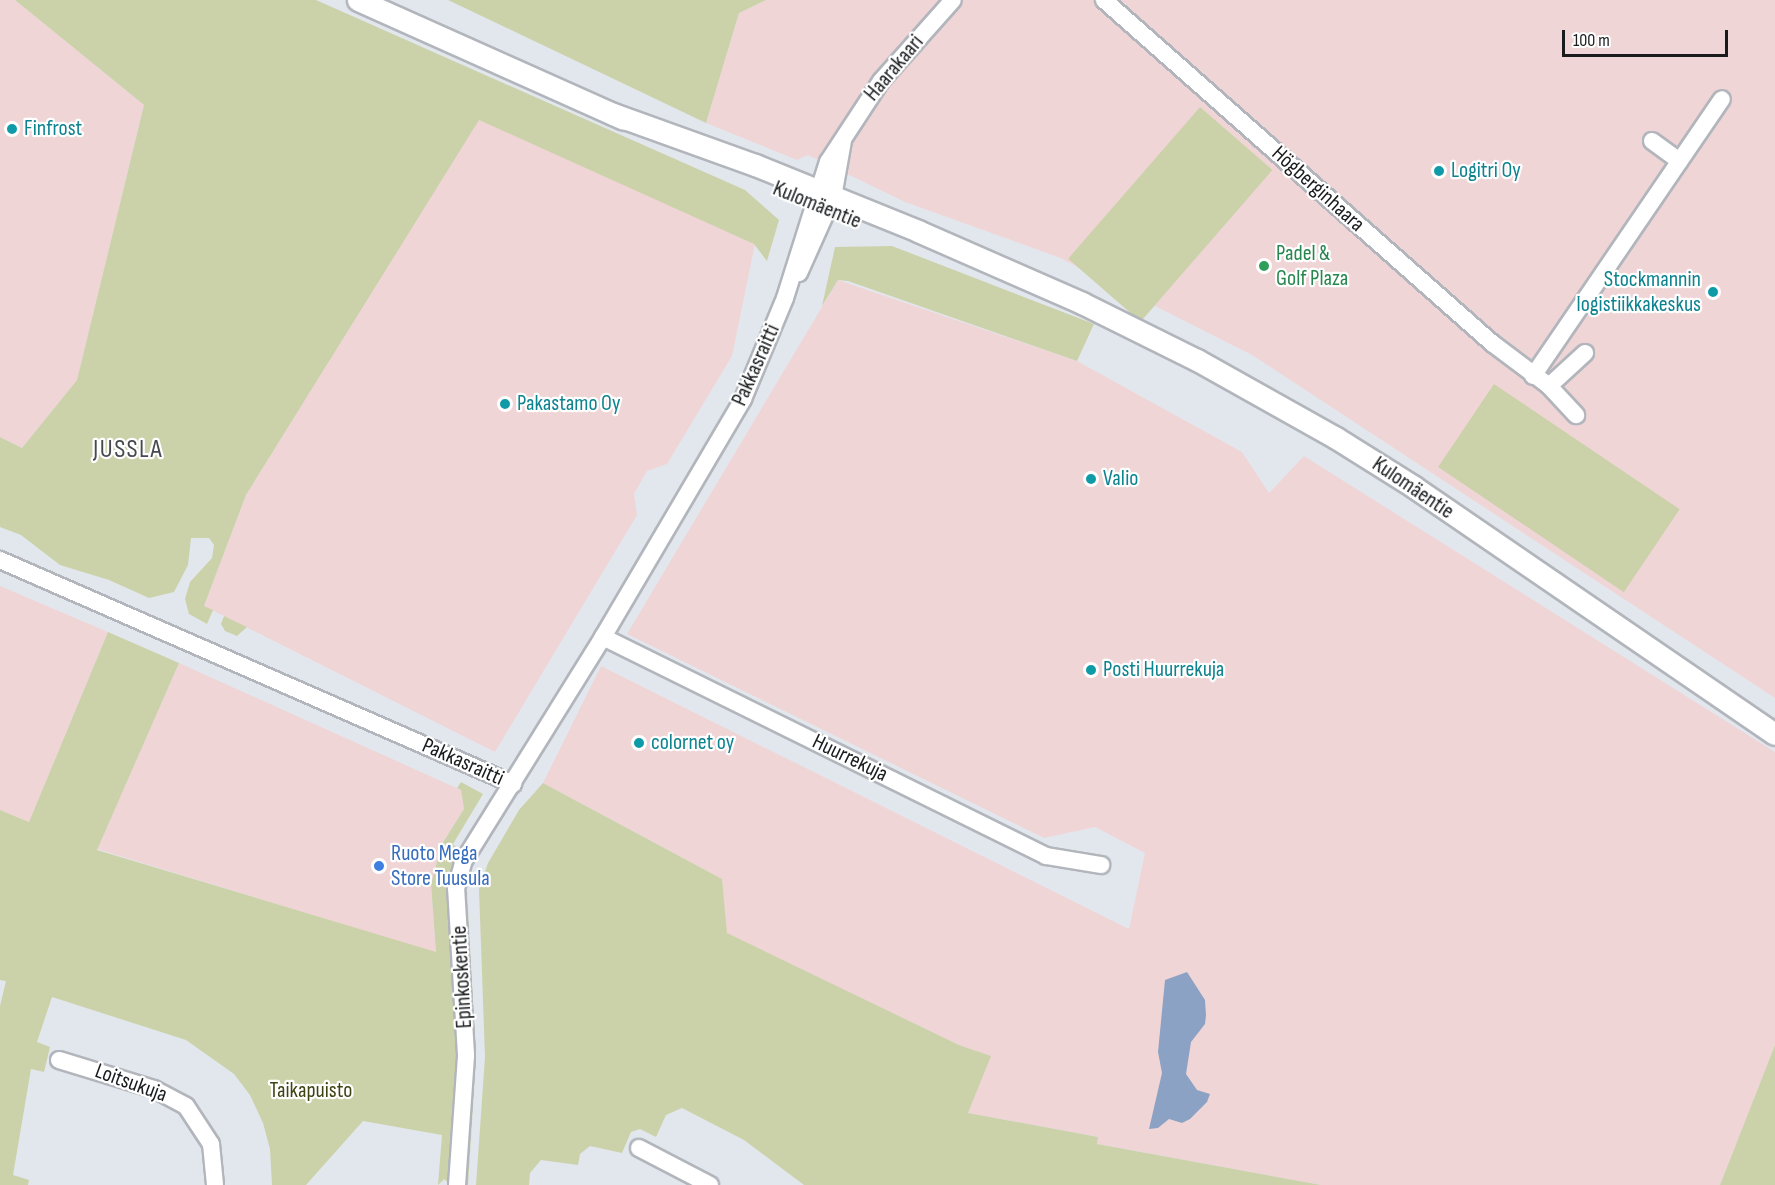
<!DOCTYPE html>
<html>
<head>
<meta charset="utf-8">
<style>
  body { margin:0 }
  #map { position:relative; width:1775px; height:1185px; overflow:hidden; background:#e2e7ed; font-family:"Sofia Sans Condensed",sans-serif }
  div>[style] { position:absolute }
  [style*='--x'] { left:calc(var(--x)*1px); top:calc(var(--y)*1px); width:calc(var(--w)*1px); rotate:calc(var(--a)*1deg) }
  .industrial>* { inset:0; background:#f0d5d7 }
  .green>* { inset:0; background:#cbd2a9; transform-origin:0 0 }
  .water>* { inset:0; background:#8ba2c5 }
  .roads { filter:drop-shadow(2px 0 #b2b6bc) drop-shadow(-2px 0 #b2b6bc) drop-shadow(0 2px #b2b6bc) drop-shadow(0 -2px #b2b6bc) }
  .minor>* { height:16px; margin:-8px; padding:0 8px; transform-origin:8px; border-radius:8px; background:#fff }
  .major>* { height:21px; margin:-10.5px; padding:0 10.5px; transform-origin:10.5px; border-radius:10.5px; background:#fff }
  .dots>* { width:16px; height:16px; translate:-50% -50%; box-sizing:border-box; border:3px solid #fff; border-radius:50% }
  span { translate:-50% -50%; white-space:nowrap; text-align:center; line-height:1.15; -webkit-text-stroke:4.5px #fff; paint-order:stroke }
  .street-label { font-size:22px; color:#191b1d }
  .culture-label { font-size:22px; color:#0d838f }
  .left { translate:0 -50%; text-align:left }
  .right { translate:-100% -50%; text-align:right }
  .leisure-label { font-size:22px; color:#27864d }
  .shop-label { font-size:22px; color:#366cbe }
  .park-label { font-size:22px; color:#3e4312 }
  .quarter-label { font-size:26px; color:#464a4f; letter-spacing:1.5px }
  .scale { position:absolute; left:1562px; top:30px; width:166px; height:27px; box-sizing:border-box; border:3px solid #191b1d; border-top:0; padding-left:8px; font-size:18px; line-height:21px; white-space:nowrap; color:#191b1d; -webkit-text-stroke:4px #fff; paint-order:stroke }
</style>
</head>
<body>
<div id="map">
  <div class="industrial">
    <div style="clip-path:polygon(0 0,15px 0,144px 105px,77px 380px,22px 448px,0 437px)"></div>
    <div style="clip-path:polygon(766px 0,1775px 0,1775px 698px,1252px 355px,1058px 257px,905px 202px,808px 155px,797px 160px,706px 123px,739px 13px)"></div>
    <div style="clip-path:polygon(479px 119px,755px 244px,732px 356px,667px 464px,647px 471px,634px 494px,637px 515px,495px 752px,204px 606px,246px 495px)"></div>
    <div style="clip-path:polygon(838px 280px,1077px 361px,1242px 452px,1269px 493px,1304px 456px,1775px 752px,1775px 1045px,1720px 1185px,1321px 1185px,1097px 1144px,1098px 1137px,968px 1113px,990px 1056px,959px 1045px,726px 933px,722px 879px,543px 783px,601px 666px,1129px 929px,1145px 853px,1095px 827px,1044px 838px,627px 634px)"></div>
    <div style="clip-path:polygon(0 586px,108px 632px,29px 822px,0 810px)"></div>
    <div style="clip-path:polygon(179px 663px,461px 790px,464px 809px,442px 844px,431px 884px,436px 953px,97px 849px)"></div>
  </div>
  <div class="green">
    <div style="clip-path:polygon(15px 0,316px 0,745px 190px,779px 220px,767px 261px,754px 244px,479px 120px,246px 495px,204px 606px,213px 610px,207px 624px,189px 614px,185px 599px,190px 582px,212px 558px,214px 545px,209px 538px,191px 538px,188px 565px,174px 592px,149px 598px,109px 580px,60px 565px,21px 535px,0 527px,0 437px,22px 448px,77px 380px,144px 105px)"></div>
    <div style="clip-path:polygon(448px 0,766px 0,739px 13px,706px 123px)"></div>
    <div style="left:1200px;top:107px;width:96px;height:201px;rotate:41deg"></div>
    <div style="clip-path:polygon(892px 246px,1094px 324px,1077px 361px,848px 281px,838px 280px,822px 306px,835px 247px)"></div>
    <div style="left:1494px;top:384px;width:224px;height:100px;rotate:34deg"></div>
    <div style="clip-path:polygon(224px 616px,247px 627px,237px 636px,225px 631px,221px 624px)"></div>
    <div style="clip-path:polygon(108px 632px,179px 663px,97px 850px,436px 952px,431px 884px,442px 844px,464px 809px,461px 790px,457px 788px,461px 782px,483px 794px,453px 844px,457px 848px,450px 879px,460px 1055px,451px 1185px,444px 1179px,438px 1185px,442px 1135px,363px 1121px,306px 1185px,272px 1185px,270px 1149px,263px 1123px,250px 1095px,234px 1074px,186px 1040px,52px 997px,37px 1042px,50px 1047px,44px 1072px,31px 1069px,13px 1175px,29px 1180px,28px 1185px,0 1185px,0 1006px,6px 981px,0 980px,0 810px,29px 822px)"></div>
    <div style="clip-path:polygon(543px 783px,722px 879px,727px 933px,959px 1045px,991px 1056px,968px 1113px,1098px 1137px,1097px 1144px,1321px 1185px,804px 1185px,744px 1140px,682px 1108px,666px 1115px,656px 1137px,640px 1129px,631px 1132px,622px 1153px,590px 1146px,580px 1154px,578px 1165px,541px 1160px,530px 1173px,529px 1185px,476px 1185px,485px 1057px,479px 889px,488px 863px,519px 810px)"></div>
    <div style="clip-path:polygon(463px 891px,467px 891px,476px 1058px,468px 1185px,463px 1185px)"></div>
    <div style="clip-path:polygon(1775px 1045px,1775px 1185px,1720px 1185px)"></div>
  </div>
  <div class="water">
    <div style="clip-path:polygon(1187px 972px,1205px 1000px,1206px 1015px,1205px 1024px,1191px 1042px,1186px 1074px,1197px 1090px,1210px 1094px,1207px 1102px,1190px 1119px,1182px 1123px,1169px 1119px,1158px 1128px,1149px 1129px,1162px 1073px,1158px 1052px,1165px 980px)"></div>
  </div>
  <div class="roads">
    <div class="minor">
      <div style="--x:1104;--y:0;--w:518;--a:41.48"></div>
      <div style="--x:1492;--y:343;--w:71;--a:37"></div>
      <div style="--x:1549;--y:386;--w:40;--a:47"></div>
      <div style="--x:1652;--y:141;--w:34;--a:36"></div>
      <div style="--x:799;--y:273;--w:83;--a:-65.9"></div>
      <div style="--x:833;--y:197;--w:57;--a:-79.9"></div>
      <div style="--x:1533;--y:376;--w:335;--a:-55.7"></div>
      <div style="--x:1549;--y:386;--w:49;--a:-42.5"></div>
      <div style="--x:0;--y:560;--w:560;--a:23.59"></div>
      <div style="--x:603;--y:637;--w:494;--a:26.3"></div>
      <div style="--x:1046;--y:856;--w:56;--a:9.3"></div>
      <div style="--x:59;--y:1060;--w:99;--a:17"></div>
      <div style="--x:154;--y:1089;--w:36;--a:28"></div>
      <div style="--x:186;--y:1106;--w:45;--a:56.7"></div>
      <div style="--x:211;--y:1144;--w:41;--a:84.4"></div>
      <div style="--x:639;--y:1148;--w:80;--a:27.5"></div>
      <div style="--x:457;--y:1185;--w:130;--a:-86"></div>
      <div style="--x:466;--y:1055;--w:166;--a:-93.4"></div>
      <div style="--x:456;--y:889;--w:28;--a:-75"></div>
      <div style="--x:463;--y:862;--w:265;--a:-58.1"></div>
      <div style="--x:603;--y:637;--w:276;--a:-59.5"></div>
      <div style="--x:743;--y:399;--w:109;--a:-67.4"></div>
      <div style="--x:785;--y:298;--w:143;--a:-72.5"></div>
      <div style="--x:828;--y:162;--w:97;--a:-56.8"></div>
      <div style="--x:881;--y:81;--w:108;--a:-48.4"></div>
    </div>
    <div class="major">
      <div style="--x:358;--y:0;--w:291;--a:24.1"></div>
      <div style="--x:613;--y:114;--w:151;--a:19.8"></div>
      <div style="--x:755;--y:165;--w:176;--a:22"></div>
      <div style="--x:918;--y:231;--w:179;--a:23.7"></div>
      <div style="--x:1082;--y:303;--w:128;--a:26.4"></div>
      <div style="--x:1197;--y:360;--w:159;--a:29.3"></div>
      <div style="--x:1336;--y:438;--w:92;--a:32.1"></div>
      <div style="--x:1414;--y:487;--w:437;--a:34.4"></div>
    </div>
  </div>
  <div class="dots">
    <div style="left:12px;top:129px;background:#0f9aa8"></div>
    <div style="left:1439px;top:171px;background:#0f9aa8"></div>
    <div style="left:1264px;top:266px;background:#2e9e5b"></div>
    <div style="left:1713px;top:292px;background:#0f9aa8"></div>
    <div style="left:505px;top:404px;background:#0f9aa8"></div>
    <div style="left:1091px;top:479px;background:#0f9aa8"></div>
    <div style="left:1091px;top:670px;background:#0f9aa8"></div>
    <div style="left:639px;top:743px;background:#0f9aa8"></div>
    <div style="left:379px;top:866px;background:#3f7fe0"></div>
  </div>
  <div class="street-label">
    <span style="left:894px;top:68px;rotate:-50deg">Haarakaari</span>
    <span style="left:1318px;top:189px;rotate:42deg">Högberginhaara</span>
    <span style="left:817px;top:205px;rotate:22deg">Kulomäentie</span>
    <span style="left:756px;top:365px;rotate:-66deg">Pakkasraitti</span>
    <span style="left:1413px;top:488px;rotate:34deg">Kulomäentie</span>
    <span style="left:850px;top:758px;rotate:26deg">Huurrekuja</span>
    <span style="left:463px;top:762px;rotate:24deg">Pakkasraitti</span>
    <span style="left:462px;top:977px;rotate:-93deg">Epinkoskentie</span>
    <span style="left:131px;top:1083px;rotate:20deg">Loitsukuja</span>
  </div>
  <div class="culture-label">
    <span class="left" style="left:24px;top:129px">Finfrost</span>
    <span class="left" style="left:1451px;top:171px">Logitri Oy</span>
    <span class="right" style="left:1701px;top:292px">Stockmannin<br>logistiikkakeskus</span>
    <span class="left" style="left:517px;top:404px">Pakastamo Oy</span>
    <span class="left" style="left:1103px;top:479px">Valio</span>
    <span class="left" style="left:1103px;top:670px">Posti Huurrekuja</span>
    <span class="left" style="left:651px;top:743px">colornet oy</span>
  </div>
  <div class="leisure-label">
    <span class="left" style="left:1276px;top:266px">Padel &amp;<br>Golf Plaza</span>
  </div>
  <div class="shop-label">
    <span class="left" style="left:391px;top:866px">Ruoto Mega<br>Store Tuusula</span>
  </div>
  <div class="park-label">
    <span style="left:311px;top:1091px">Taikapuisto</span>
  </div>
  <div class="quarter-label">
    <span style="left:128px;top:450px">JUSSLA</span>
  </div>
  <div class="scale">100 m</div>
</div>
</body>
</html>
